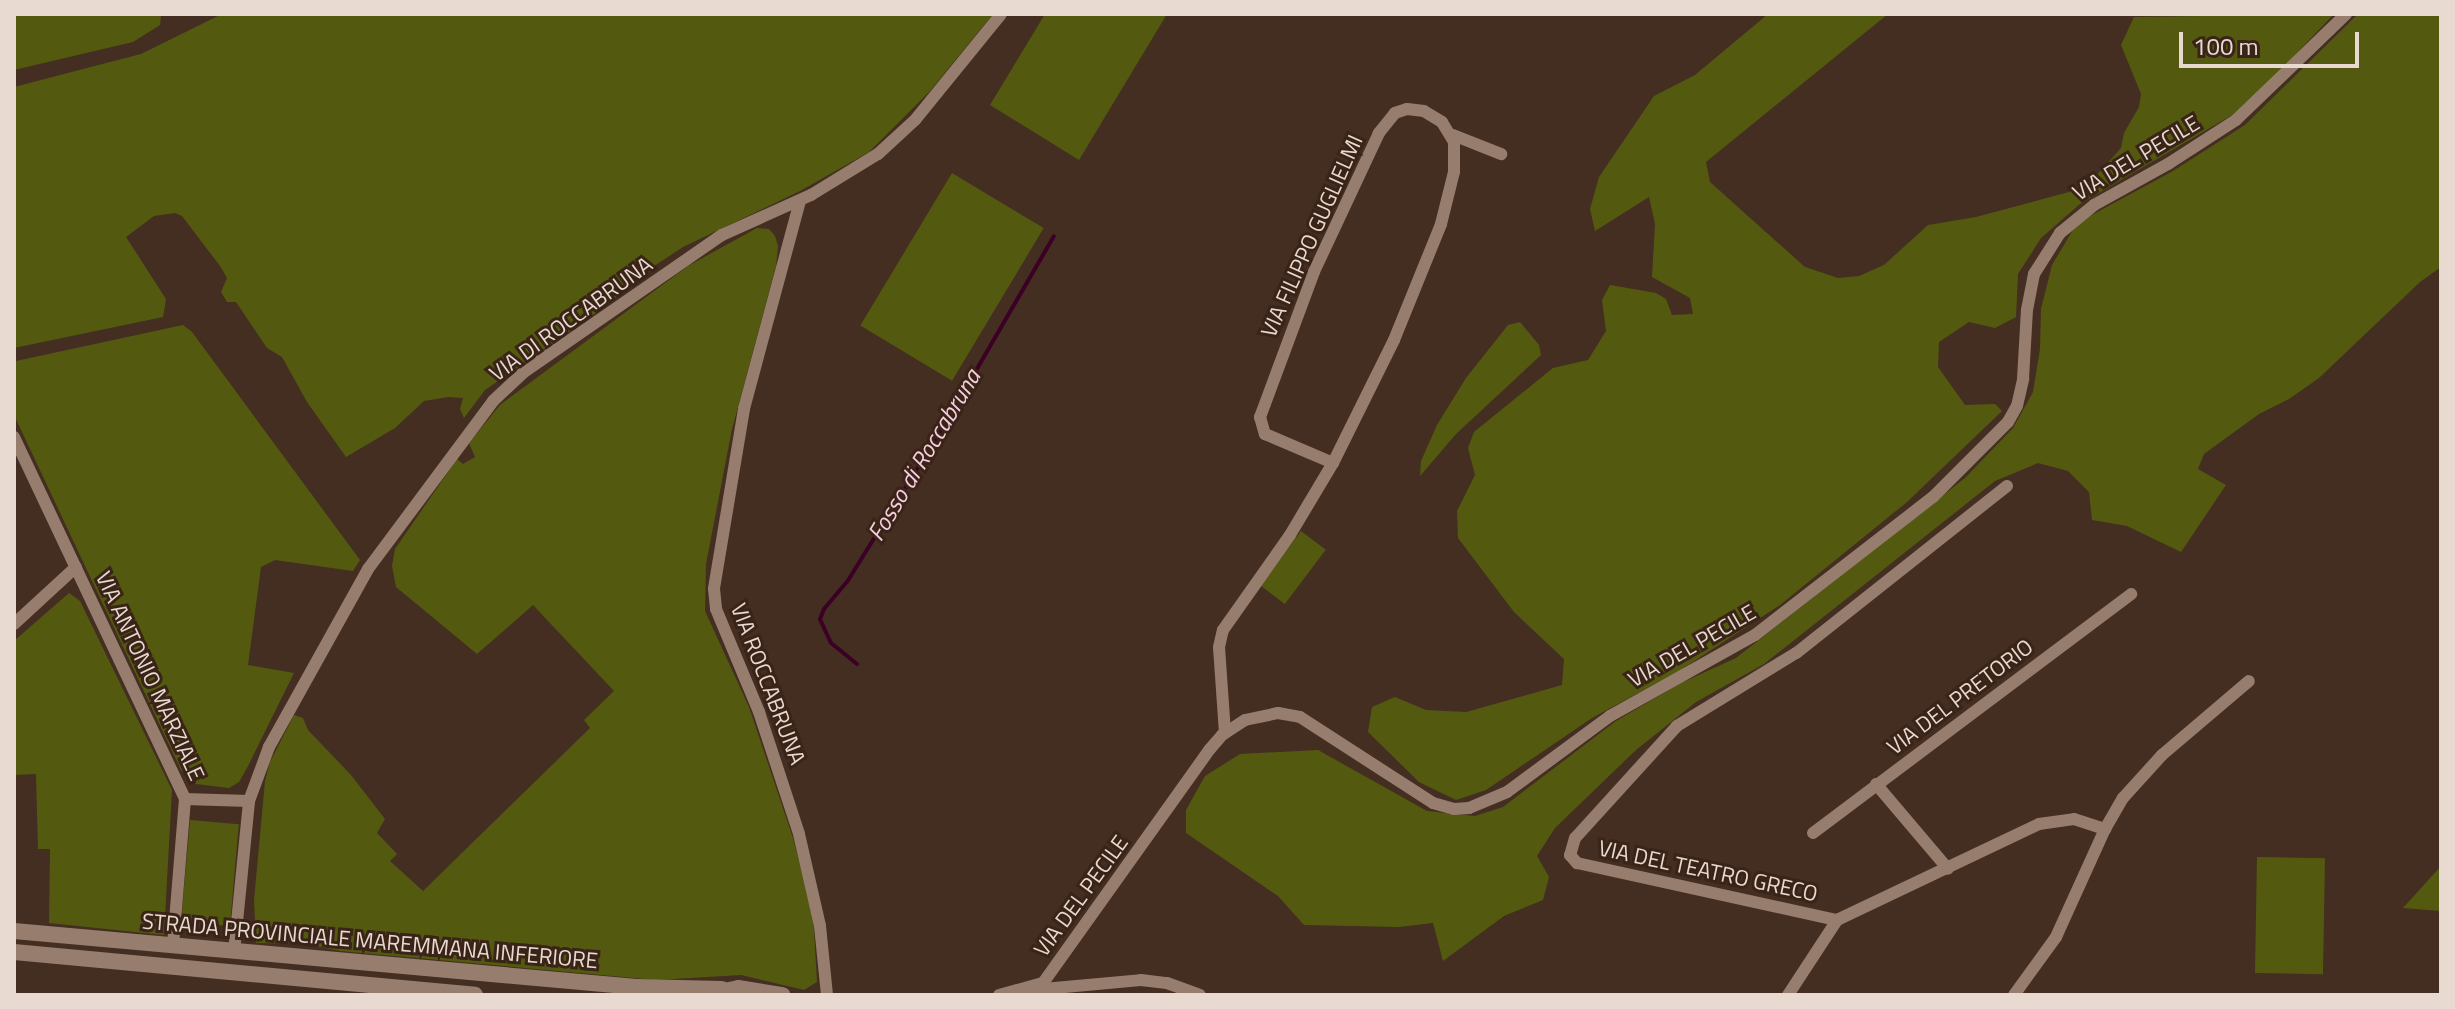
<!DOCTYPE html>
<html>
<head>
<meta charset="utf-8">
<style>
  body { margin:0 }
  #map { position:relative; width:2455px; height:1009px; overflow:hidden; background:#442e21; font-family:"Titillium Web",sans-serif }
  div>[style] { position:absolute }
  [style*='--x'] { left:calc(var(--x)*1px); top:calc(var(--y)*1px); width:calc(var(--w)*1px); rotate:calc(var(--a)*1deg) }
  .green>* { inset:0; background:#535a0f; transform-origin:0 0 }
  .stream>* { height:4px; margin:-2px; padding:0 2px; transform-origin:2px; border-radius:2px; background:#3c0025 }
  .minor>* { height:12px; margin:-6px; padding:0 6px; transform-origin:6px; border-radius:6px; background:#977d6e }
  .secondary>* { height:16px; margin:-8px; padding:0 8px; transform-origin:8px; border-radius:8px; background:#977d6e }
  span { translate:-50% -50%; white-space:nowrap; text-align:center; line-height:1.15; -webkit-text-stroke:6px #392417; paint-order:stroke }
  .street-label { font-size:22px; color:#e8d9d1 }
  .water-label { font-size:24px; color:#f6cee0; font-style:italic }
  .frame { position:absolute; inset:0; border:16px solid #e8d9d1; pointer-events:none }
  .scale { position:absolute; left:2179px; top:32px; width:180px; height:36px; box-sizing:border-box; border:4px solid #e8d9d1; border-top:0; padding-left:10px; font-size:24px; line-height:28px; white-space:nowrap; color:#e8d9d1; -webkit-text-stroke:6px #392417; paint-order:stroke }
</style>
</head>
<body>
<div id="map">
  <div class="green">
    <div style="clip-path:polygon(14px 14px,159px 14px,161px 17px,160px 25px,133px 42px,14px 70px)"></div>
    <div style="clip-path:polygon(222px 14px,993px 14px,930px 91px,869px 152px,800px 191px,683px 247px,651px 268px,603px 308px,485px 390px,464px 418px,460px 409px,463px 398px,448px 397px,424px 401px,395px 428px,346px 457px,307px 402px,282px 357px,267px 348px,236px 302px,227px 302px,221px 292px,227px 278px,220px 266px,182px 216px,175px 213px,154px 216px,126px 237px,166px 299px,163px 317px,14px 348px,14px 87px,141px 54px)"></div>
    <div style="clip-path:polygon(1045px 14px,1167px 14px,1079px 160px,990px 105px)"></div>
    <div style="clip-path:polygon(1768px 14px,1888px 14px,1706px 162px,1710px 182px,1805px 267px,1838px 278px,1859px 276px,1884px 265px,1928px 225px,1976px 217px,2069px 192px,2096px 176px,2121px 148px,2124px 133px,2139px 107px,2141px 94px,2121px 45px,2134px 17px,2334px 14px,2244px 108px,2080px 204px,2041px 238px,2018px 274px,2016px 317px,1995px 328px,1969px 322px,1939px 342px,1938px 367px,1965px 405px,1995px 404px,2002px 411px,1907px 502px,1780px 605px,1679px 671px,1592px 718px,1486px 790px,1456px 800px,1419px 782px,1368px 732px,1372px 707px,1395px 697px,1426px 710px,1466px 712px,1562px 685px,1564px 659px,1514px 612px,1458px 538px,1457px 511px,1475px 475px,1468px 448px,1474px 432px,1553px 368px,1588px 360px,1606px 331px,1602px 300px,1610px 285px,1656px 293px,1666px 299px,1672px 315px,1693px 314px,1690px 298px,1652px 277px,1655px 224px,1649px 197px,1595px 231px,1590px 209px,1599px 177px,1654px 96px,1695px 75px)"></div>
    <div style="clip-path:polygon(2358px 14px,2441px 14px,2441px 267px,2420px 282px,2319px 378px,2289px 399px,2259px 414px,2204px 454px,2198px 469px,2226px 485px,2181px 552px,2127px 526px,2092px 520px,2089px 492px,2068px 471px,2038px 463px,1995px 481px,1764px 664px,1696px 702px,1636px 750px,1555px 828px,1537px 856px,1549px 877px,1543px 900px,1504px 916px,1443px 961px,1433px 923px,1399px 927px,1304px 925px,1278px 896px,1186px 833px,1186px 810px,1205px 776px,1240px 754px,1318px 750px,1427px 811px,1475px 816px,1503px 807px,1616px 721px,1681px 683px,1736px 658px,1965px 478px,2013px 428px,2033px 392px,2040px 349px,2041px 309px,2052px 265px,2077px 223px,2173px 171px,2245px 125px)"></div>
    <div style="left:952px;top:173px;width:107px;height:178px;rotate:31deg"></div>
    <div style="clip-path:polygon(757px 228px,769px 229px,775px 236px,778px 246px,776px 266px,732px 429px,706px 564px,705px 611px,749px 707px,793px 838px,813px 914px,817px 982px,804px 990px,741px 975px,656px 980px,340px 951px,306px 944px,256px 943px,254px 900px,265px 781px,270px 762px,294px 715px,303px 718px,308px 730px,351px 775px,385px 819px,377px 833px,397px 854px,390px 861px,423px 891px,590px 728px,584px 720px,614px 691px,533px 605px,477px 654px,396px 587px,392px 566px,395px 549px,457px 459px,463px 464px,475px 457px,469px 443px,500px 405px,688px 266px)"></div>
    <div style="clip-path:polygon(1520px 322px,1539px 345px,1541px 355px,1456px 434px,1420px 476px,1421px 461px,1437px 425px,1466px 378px,1508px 325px)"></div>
    <div style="clip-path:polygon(183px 325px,192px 332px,360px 560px,353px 571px,275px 560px,261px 567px,248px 665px,294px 673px,248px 766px,239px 782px,229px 788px,196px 784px,181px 770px,14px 415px,16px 361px)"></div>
    <div style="left:1301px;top:531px;width:31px;height:68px;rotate:37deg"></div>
    <div style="clip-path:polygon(69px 593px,80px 601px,172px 790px,164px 935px,49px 923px,50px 849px,38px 849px,36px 774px,14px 775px,14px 641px)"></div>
    <div style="left:190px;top:820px;width:49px;height:102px;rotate:5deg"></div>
    <div style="left:2257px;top:857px;width:68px;height:116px;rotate:1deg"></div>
    <div style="clip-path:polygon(2441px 866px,2441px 911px,2403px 908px)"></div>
  </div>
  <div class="stream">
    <div style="--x:857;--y:664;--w:33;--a:-141"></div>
    <div style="--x:831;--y:643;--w:26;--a:-115"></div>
    <div style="--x:820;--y:619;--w:11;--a:-68"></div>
    <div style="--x:824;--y:609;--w:35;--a:-50"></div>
    <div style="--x:847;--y:582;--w:186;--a:-58.2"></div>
    <div style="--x:945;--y:424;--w:217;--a:-59.9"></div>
  </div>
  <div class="minor">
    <div style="--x:1453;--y:135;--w:52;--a:21.6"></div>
    <div style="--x:800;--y:201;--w:215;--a:105.1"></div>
    <div style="--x:744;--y:409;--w:182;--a:99.5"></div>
    <div style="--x:714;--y:589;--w:20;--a:84"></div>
    <div style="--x:716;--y:609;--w:112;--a:67.3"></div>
    <div style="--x:759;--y:712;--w:128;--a:71.8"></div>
    <div style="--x:799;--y:834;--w:94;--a:77.1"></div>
    <div style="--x:820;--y:926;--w:69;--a:84.2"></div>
    <div style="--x:14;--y:437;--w:400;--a:64.7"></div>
    <div style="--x:185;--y:799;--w:147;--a:94.7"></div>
    <div style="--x:2007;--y:486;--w:269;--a:141.6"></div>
    <div style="--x:1796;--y:653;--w:140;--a:148.5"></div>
    <div style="--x:1677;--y:726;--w:151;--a:132.3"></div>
    <div style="--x:1575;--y:838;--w:18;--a:106"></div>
    <div style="--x:1570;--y:855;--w:11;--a:49"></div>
    <div style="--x:1577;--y:863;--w:266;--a:12.4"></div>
    <div style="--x:1837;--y:920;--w:224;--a:-25.4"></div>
    <div style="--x:2039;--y:824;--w:35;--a:-8"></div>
    <div style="--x:2074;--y:819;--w:33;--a:18"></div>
    <div style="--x:14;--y:624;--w:84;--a:-42.6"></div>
    <div style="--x:1225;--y:733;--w:86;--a:-94"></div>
    <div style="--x:1219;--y:647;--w:17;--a:-77"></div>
    <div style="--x:1223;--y:630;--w:116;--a:-54.8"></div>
    <div style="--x:1290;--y:535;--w:84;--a:-59.2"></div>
    <div style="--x:1333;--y:463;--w:137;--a:-63.6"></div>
    <div style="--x:1394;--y:340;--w:125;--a:-67.9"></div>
    <div style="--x:1441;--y:224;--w:54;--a:-76"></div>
    <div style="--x:1454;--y:172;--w:30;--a:-90"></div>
    <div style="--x:1454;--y:142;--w:23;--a:-121"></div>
    <div style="--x:1442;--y:122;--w:21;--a:-149"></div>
    <div style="--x:1424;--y:111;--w:17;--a:-173"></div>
    <div style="--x:1407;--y:109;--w:13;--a:162"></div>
    <div style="--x:1395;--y:113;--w:26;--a:129"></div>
    <div style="--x:1379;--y:133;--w:153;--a:115.1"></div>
    <div style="--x:1314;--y:272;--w:155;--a:110.4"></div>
    <div style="--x:1260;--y:417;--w:18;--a:74"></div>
    <div style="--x:1265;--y:434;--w:74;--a:23.1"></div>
    <div style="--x:1876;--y:784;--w:111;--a:49.7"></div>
    <div style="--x:185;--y:799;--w:64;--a:1.8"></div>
    <div style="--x:1813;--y:833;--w:398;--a:-36.9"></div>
    <div style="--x:234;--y:952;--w:152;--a:-84.3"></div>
    <div style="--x:249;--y:801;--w:58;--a:-69.7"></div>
    <div style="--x:269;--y:747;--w:204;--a:-60.9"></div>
    <div style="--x:368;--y:569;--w:209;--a:-53.3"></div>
    <div style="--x:493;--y:401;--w:42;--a:-43.1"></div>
    <div style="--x:524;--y:372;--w:241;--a:-34.7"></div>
    <div style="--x:722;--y:235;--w:98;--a:-24.2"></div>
    <div style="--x:811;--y:195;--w:79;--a:-31.5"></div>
    <div style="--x:878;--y:154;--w:50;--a:-42.6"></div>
    <div style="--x:915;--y:120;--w:136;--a:-50.9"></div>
    <div style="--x:1032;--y:990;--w:109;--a:-5.2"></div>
    <div style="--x:1141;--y:980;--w:26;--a:7"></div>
    <div style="--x:1167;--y:983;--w:35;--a:20"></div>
    <div style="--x:999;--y:995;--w:46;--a:-15.3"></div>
    <div style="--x:1043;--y:983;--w:287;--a:-54.5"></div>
    <div style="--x:1210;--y:749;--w:18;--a:-49"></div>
    <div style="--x:1222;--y:735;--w:27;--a:-33"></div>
    <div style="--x:1245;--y:720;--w:34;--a:-12"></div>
    <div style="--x:1278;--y:713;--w:22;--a:10"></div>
    <div style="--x:1300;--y:717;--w:158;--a:32.9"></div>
    <div style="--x:1433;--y:803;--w:22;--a:16"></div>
    <div style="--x:1454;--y:809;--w:15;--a:-4"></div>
    <div style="--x:1469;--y:808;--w:41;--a:-22.8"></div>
    <div style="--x:1507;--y:792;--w:128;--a:-36.4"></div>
    <div style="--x:1610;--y:716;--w:166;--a:-29.2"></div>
    <div style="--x:1755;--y:635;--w:225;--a:-37.8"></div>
    <div style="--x:1933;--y:497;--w:106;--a:-45"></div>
    <div style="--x:2008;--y:422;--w:18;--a:-61"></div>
    <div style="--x:2017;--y:406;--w:28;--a:-77"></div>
    <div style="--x:2023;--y:379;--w:69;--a:-86.7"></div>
    <div style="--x:2027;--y:310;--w:37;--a:-79"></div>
    <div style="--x:2034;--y:274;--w:49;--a:-57.6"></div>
    <div style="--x:2060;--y:233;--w:44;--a:-39.5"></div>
    <div style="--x:2094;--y:205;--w:85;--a:-29"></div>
    <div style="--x:2168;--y:164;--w:81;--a:-32.9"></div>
    <div style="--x:2236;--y:120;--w:153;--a:-43.9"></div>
    <div style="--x:1788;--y:995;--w:90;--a:-56.8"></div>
    <div style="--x:2014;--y:995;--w:72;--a:-54.1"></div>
    <div style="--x:2056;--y:937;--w:119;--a:-65.6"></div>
    <div style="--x:2105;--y:829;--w:36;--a:-60"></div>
    <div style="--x:2123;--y:798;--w:58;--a:-47.8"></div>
    <div style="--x:2162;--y:755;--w:114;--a:-40.4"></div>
  </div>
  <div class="secondary">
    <div style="--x:14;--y:931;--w:625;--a:5.14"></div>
    <div style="--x:636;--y:987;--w:86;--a:1.3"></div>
    <div style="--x:14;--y:952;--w:463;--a:5.3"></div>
    <div style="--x:713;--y:993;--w:25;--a:-11"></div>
    <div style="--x:738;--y:988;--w:45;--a:9"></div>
  </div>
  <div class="street-label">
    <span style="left:2136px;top:158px;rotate:-31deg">VIA DEL PECILE</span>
    <span style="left:1312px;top:236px;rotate:-66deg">VIA FILIPPO GUGLIELMI</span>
    <span style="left:571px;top:319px;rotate:-36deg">VIA DI ROCCABRUNA</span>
    <span style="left:1692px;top:646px;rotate:-30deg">VIA DEL PECILE</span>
    <span style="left:150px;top:676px;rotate:65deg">VIA ANTONIO MARZIALE</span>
    <span style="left:768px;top:684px;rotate:69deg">VIA ROCCABRUNA</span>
    <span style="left:1960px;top:697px;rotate:-37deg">VIA DEL PRETORIO</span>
    <span style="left:1708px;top:871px;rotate:12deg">VIA DEL TEATRO GRECO</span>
    <span style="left:1081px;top:896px;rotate:-54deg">VIA DEL PECILE</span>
    <span style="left:370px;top:941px;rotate:5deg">STRADA PROVINCIALE MAREMMANA INFERIORE</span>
  </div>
  <div class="water-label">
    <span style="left:924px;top:455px;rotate:-59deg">Fosso di Roccabruna</span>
  </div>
  <div class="frame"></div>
  <div class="scale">100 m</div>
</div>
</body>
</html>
